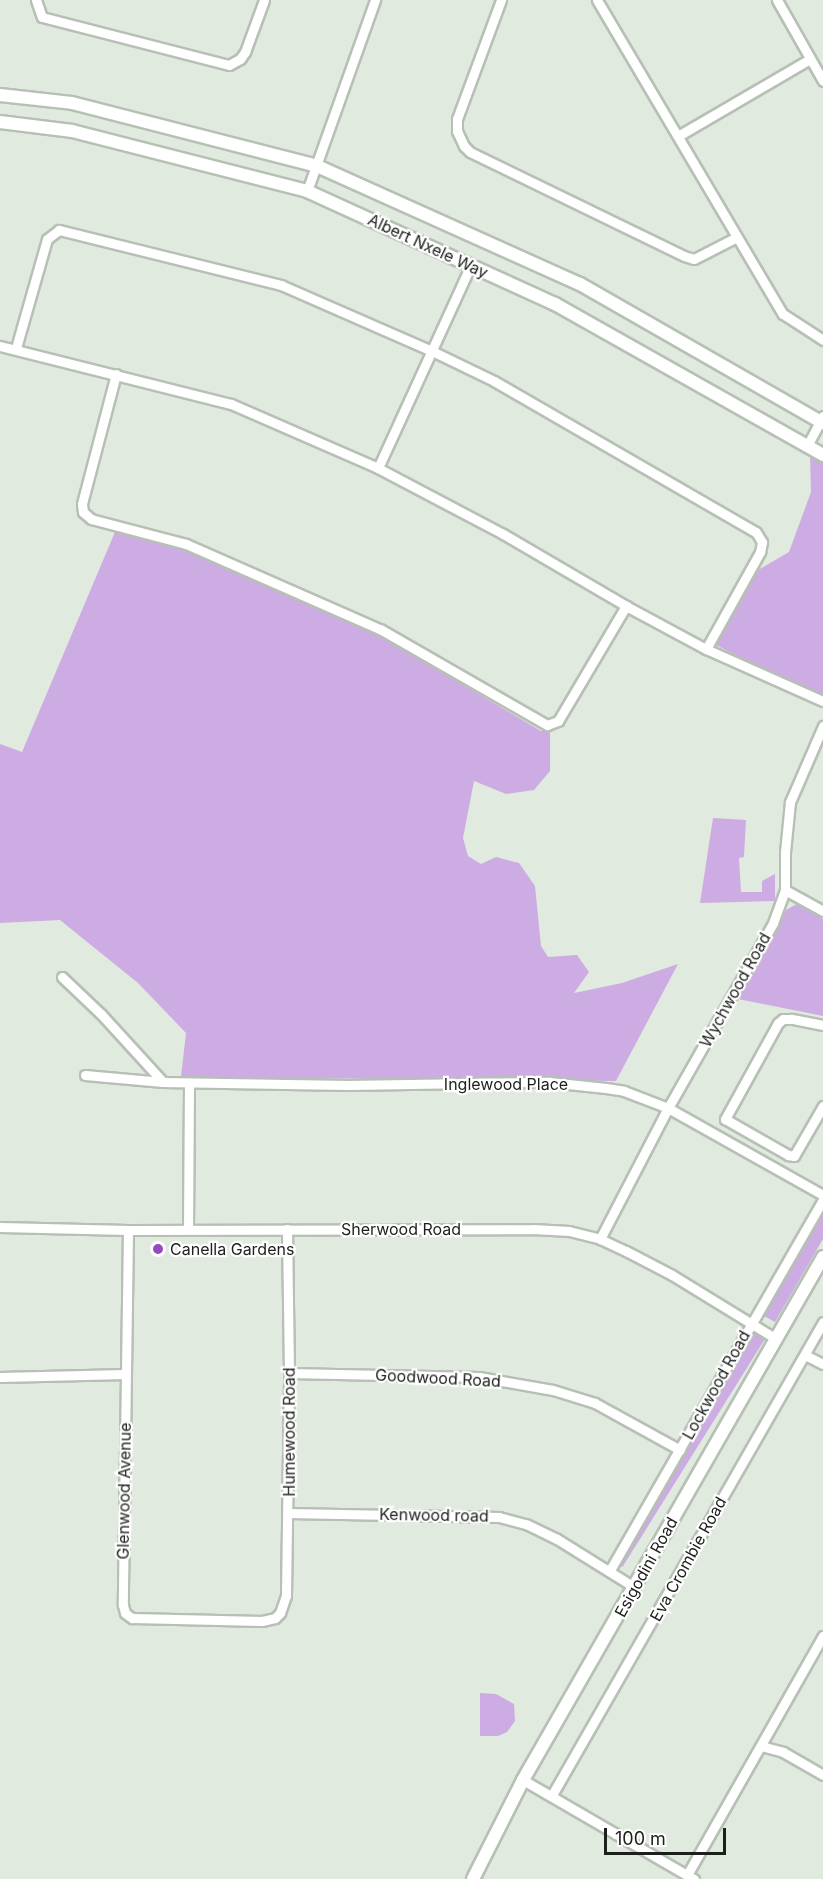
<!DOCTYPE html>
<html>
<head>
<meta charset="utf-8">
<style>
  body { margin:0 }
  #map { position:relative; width:823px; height:1879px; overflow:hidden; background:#e1eadf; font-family:Inter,sans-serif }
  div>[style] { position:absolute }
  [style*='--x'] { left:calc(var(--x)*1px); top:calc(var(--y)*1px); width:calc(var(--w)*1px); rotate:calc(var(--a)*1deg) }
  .green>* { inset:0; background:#ccace3; transform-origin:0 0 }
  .roads { filter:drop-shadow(2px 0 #b7c0b5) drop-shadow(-2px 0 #b7c0b5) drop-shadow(0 2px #b7c0b5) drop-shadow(0 -2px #b7c0b5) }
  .street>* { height:9px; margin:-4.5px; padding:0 4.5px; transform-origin:4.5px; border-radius:4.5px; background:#fff }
  .secondary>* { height:12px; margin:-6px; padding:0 6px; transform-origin:6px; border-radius:6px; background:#fff }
  .dots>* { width:16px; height:16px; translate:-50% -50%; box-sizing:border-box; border:3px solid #fff; border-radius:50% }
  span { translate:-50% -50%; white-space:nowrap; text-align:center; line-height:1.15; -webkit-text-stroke:4.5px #fff; paint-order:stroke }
  .street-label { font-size:16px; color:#1c1f1b }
  .poi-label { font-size:16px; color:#1c1f1b }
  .left { translate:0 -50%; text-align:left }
  .scale { position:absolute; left:604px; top:1828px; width:122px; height:27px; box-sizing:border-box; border:3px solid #1c1f1b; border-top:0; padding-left:8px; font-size:18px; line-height:21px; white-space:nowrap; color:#1c1f1b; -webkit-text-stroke:4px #fff; paint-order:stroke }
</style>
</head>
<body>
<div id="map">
  <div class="green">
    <div style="clip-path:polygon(810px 453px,823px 461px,823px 701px,716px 645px,758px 570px,789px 552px,811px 492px)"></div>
    <div style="clip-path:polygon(115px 532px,186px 548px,379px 635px,541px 731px,550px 731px,550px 771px,534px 790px,506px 794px,474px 781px,463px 838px,468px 856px,481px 864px,496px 857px,519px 863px,535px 886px,541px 946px,548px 957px,577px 955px,589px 972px,574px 993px,622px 983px,678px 964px,616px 1081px,181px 1077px,186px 1033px,138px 983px,60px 920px,0 923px,0 744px,22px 752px)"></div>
    <div style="clip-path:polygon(713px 818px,746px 820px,744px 857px,739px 858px,741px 892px,762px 892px,762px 881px,775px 874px,775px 901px,700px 903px)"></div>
    <div style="clip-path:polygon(797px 904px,823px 919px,823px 1016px,738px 999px,786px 910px)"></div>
    <div style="clip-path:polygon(823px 1213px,823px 1239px,775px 1322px,764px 1316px)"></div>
    <div style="left:754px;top:1332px;width:13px;height:269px;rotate:32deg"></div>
    <div style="clip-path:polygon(480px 1693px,496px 1694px,514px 1704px,515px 1721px,507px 1732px,498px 1736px,480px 1736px)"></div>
  </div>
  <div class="roads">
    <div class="street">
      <div style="--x:36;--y:0;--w:18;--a:71"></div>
      <div style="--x:42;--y:17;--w:193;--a:14.4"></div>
      <div style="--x:229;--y:65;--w:13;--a:-29"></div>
      <div style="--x:240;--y:59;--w:9;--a:-54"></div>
      <div style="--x:245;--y:52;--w:55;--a:-69.9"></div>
      <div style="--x:501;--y:0;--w:127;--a:110.3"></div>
      <div style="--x:457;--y:119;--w:12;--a:90"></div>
      <div style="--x:457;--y:131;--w:17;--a:65"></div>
      <div style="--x:464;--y:146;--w:8;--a:45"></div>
      <div style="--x:470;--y:152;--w:238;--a:25.9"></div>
      <div style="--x:684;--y:256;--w:10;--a:17"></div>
      <div style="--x:694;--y:259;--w:46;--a:-27.1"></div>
      <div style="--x:597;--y:0;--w:365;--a:59.4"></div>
      <div style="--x:783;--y:314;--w:48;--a:33"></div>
      <div style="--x:777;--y:0;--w:93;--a:60.4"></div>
      <div style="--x:678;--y:136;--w:153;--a:-30.3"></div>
      <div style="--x:307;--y:191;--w:203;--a:-70.4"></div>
      <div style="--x:0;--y:346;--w:238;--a:14.1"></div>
      <div style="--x:231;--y:404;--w:160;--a:23.5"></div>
      <div style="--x:378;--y:468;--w:141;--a:27.8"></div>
      <div style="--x:503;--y:534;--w:143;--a:30.3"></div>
      <div style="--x:626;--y:606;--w:91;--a:28.3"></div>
      <div style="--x:706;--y:649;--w:128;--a:24"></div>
      <div style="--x:16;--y:348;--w:113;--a:-74.1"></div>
      <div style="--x:47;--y:239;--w:15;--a:-37"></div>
      <div style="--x:59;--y:230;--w:229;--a:13.9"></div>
      <div style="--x:281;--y:285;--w:165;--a:23.6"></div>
      <div style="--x:432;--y:351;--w:69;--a:25.8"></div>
      <div style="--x:494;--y:381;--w:302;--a:30"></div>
      <div style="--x:756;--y:532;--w:12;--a:59"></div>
      <div style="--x:762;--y:542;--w:10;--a:101"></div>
      <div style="--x:760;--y:552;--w:111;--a:119.1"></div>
      <div style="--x:116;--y:374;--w:134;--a:104.7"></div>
      <div style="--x:82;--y:504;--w:8;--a:83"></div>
      <div style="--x:83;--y:512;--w:11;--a:41"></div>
      <div style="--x:91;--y:519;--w:98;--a:14.7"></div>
      <div style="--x:186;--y:544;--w:212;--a:23.7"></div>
      <div style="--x:380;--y:629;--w:193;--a:29.9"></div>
      <div style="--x:547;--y:725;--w:12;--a:-20"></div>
      <div style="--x:558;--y:721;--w:134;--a:-59.4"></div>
      <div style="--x:807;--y:446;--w:34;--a:-62"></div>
      <div style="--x:378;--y:468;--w:223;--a:-65.4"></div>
      <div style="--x:785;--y:890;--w:43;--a:28.9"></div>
      <div style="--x:62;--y:977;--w:54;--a:43.5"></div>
      <div style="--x:101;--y:1014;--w:92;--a:47.6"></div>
      <div style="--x:823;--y:1025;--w:33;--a:-169"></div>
      <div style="--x:791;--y:1019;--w:8;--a:180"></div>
      <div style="--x:783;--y:1019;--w:6;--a:141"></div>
      <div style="--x:778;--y:1023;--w:110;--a:118.9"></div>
      <div style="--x:725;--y:1119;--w:73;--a:29.7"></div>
      <div style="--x:788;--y:1155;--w:6;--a:9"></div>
      <div style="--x:794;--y:1156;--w:58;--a:-59.9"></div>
      <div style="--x:85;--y:1075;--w:78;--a:5.1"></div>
      <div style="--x:163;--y:1082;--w:185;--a:0.9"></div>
      <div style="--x:348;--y:1085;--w:201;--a:-0.9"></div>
      <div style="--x:549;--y:1082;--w:57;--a:6"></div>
      <div style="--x:606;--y:1088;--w:18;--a:9"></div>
      <div style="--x:624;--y:1091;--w:47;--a:21.1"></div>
      <div style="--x:668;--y:1108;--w:178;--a:29.3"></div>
      <div style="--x:0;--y:1227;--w:128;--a:1.3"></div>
      <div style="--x:128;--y:1230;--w:405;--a:-0.1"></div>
      <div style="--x:533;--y:1229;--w:36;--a:3"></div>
      <div style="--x:569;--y:1231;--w:32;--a:14"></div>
      <div style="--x:600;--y:1239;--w:29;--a:25"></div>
      <div style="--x:626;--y:1251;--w:52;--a:27.6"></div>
      <div style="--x:672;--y:1275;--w:121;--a:31.5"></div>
      <div style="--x:188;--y:1229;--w:146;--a:-89.6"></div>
      <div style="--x:128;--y:1230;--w:375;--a:90.8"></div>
      <div style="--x:123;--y:1605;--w:8;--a:76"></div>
      <div style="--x:125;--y:1613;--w:9;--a:36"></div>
      <div style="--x:132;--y:1618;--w:130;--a:1.3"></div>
      <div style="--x:262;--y:1621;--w:13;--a:-13"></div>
      <div style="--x:275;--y:1618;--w:7;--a:-45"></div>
      <div style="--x:280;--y:1613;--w:18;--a:-71"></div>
      <div style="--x:286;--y:1596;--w:223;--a:-89.2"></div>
      <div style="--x:289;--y:1373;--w:144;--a:-90.8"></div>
      <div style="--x:600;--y:1239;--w:148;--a:-62.6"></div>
      <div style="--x:668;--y:1108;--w:213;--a:-60.4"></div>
      <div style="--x:773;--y:923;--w:35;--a:-70"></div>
      <div style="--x:785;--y:890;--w:38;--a:-90"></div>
      <div style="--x:785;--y:852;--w:50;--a:-84.3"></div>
      <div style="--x:790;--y:802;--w:83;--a:-66.5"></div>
      <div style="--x:805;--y:1355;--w:20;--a:27"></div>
      <div style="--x:289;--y:1373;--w:190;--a:1.2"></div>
      <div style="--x:479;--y:1377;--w:75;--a:10"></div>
      <div style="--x:553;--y:1390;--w:44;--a:17.2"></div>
      <div style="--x:595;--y:1403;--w:97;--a:28.9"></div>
      <div style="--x:0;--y:1377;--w:126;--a:-1.4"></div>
      <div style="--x:288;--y:1513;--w:211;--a:1.1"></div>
      <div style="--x:499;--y:1517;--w:28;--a:15"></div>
      <div style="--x:526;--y:1524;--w:34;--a:26"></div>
      <div style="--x:557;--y:1539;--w:91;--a:31.9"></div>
      <div style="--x:610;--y:1570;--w:427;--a:-60.1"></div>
      <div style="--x:761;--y:1746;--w:23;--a:15"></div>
      <div style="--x:783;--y:1752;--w:46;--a:29.9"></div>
      <div style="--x:523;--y:1780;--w:198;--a:30.1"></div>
      <div style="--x:552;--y:1795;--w:545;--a:-60.19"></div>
      <div style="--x:687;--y:1875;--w:275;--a:-60.4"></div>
    </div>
    <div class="secondary">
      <div style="--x:0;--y:95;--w:72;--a:6.3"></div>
      <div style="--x:72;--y:103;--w:253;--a:14.4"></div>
      <div style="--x:317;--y:166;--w:288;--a:24.2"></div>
      <div style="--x:580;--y:284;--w:280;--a:29.8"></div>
      <div style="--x:0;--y:122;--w:73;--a:7.1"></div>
      <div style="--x:72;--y:131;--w:243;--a:14.3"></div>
      <div style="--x:307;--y:191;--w:273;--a:24.5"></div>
      <div style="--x:555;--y:304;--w:308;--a:29.4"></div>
      <div style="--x:473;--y:1879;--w:111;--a:-63.2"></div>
      <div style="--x:523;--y:1780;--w:603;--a:-60.16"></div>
    </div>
  </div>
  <div class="dots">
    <div style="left:158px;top:1249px;background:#944bbe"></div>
  </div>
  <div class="street-label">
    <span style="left:428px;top:246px;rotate:25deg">Albert Nxele Way</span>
    <span style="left:735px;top:990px;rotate:-61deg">Wychwood Road</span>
    <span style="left:506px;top:1084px">Inglewood Place</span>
    <span style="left:401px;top:1229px">Sherwood Road</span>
    <span style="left:438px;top:1378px;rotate:3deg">Goodwood Road</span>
    <span style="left:716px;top:1385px;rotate:-61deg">Lockwood Road</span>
    <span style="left:289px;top:1432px;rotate:-90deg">Humewood Road</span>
    <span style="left:124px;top:1491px;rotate:-89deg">Glenwood Avenue</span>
    <span style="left:434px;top:1515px;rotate:1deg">Kenwood road</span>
    <span style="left:688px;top:1559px;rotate:-61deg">Eva Crombie Road</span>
    <span style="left:646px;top:1567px;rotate:-61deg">Esigodini Road</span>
  </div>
  <div class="poi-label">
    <span class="left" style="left:170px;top:1249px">Canella Gardens</span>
  </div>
  <div class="scale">100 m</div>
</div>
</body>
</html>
